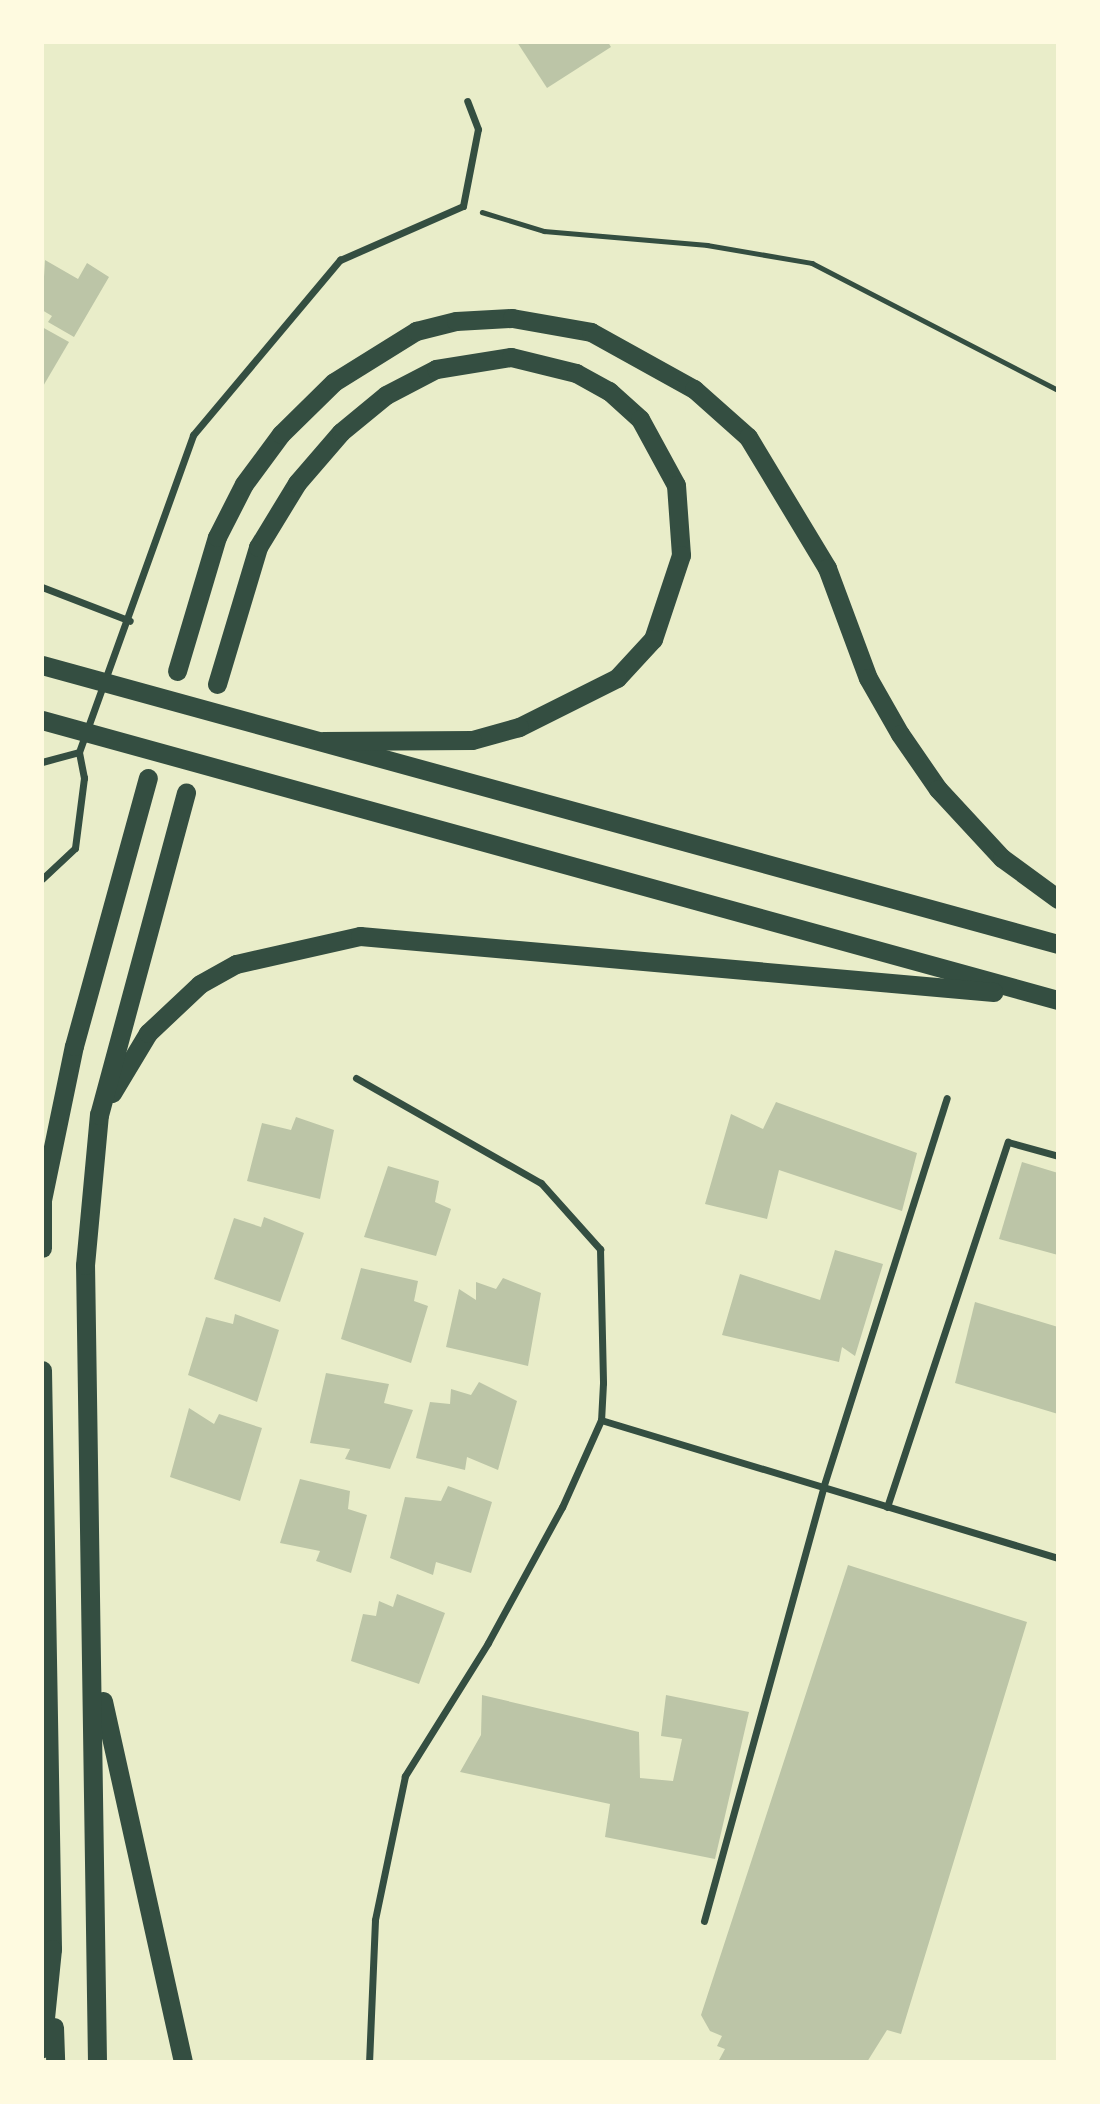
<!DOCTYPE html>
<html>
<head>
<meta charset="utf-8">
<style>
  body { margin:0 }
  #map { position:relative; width:1100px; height:2104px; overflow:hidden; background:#e9edc9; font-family:"PT Sans Narrow",sans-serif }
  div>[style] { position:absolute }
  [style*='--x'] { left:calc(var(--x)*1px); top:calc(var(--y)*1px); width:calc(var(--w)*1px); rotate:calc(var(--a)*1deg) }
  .building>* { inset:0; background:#bcc5a7 }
  .path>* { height:4.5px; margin:-2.25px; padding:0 2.25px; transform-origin:2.25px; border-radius:2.25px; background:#344e41 }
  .minor>* { height:7px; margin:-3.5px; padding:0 3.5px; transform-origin:3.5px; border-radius:3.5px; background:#344e41 }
  .trunk>* { height:19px; margin:-9.5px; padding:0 9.5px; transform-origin:9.5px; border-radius:9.5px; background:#344e41 }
  span { translate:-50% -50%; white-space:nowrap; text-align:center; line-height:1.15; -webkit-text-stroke:7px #fefae0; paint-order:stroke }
  .frame { position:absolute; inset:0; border:44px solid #fefae0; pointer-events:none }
</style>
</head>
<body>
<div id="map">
  <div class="building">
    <div style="clip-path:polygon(517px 42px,608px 42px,611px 47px,547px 88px)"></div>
    <div style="clip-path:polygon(45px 260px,78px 279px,87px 263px,109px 277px,74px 337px,48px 322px,52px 316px,42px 310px)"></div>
    <div style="clip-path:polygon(42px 327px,69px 342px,42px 388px)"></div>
    <div style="clip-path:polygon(776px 1102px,917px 1153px,902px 1211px,779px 1170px,767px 1219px,705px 1204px,731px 1114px,763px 1129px)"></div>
    <div style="clip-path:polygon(296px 1117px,334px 1130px,320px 1199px,247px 1181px,262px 1123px,291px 1130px)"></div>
    <div style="clip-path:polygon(1022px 1162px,1058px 1173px,1058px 1255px,999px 1239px)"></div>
    <div style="clip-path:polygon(388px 1166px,439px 1181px,435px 1202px,451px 1209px,436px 1256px,364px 1237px)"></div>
    <div style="clip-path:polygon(264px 1217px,304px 1233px,280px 1302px,214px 1279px,234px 1218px,261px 1227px)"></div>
    <div style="clip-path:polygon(835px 1250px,883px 1264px,855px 1356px,842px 1347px,839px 1362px,722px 1335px,740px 1274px,820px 1300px)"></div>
    <div style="clip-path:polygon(361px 1268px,418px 1281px,414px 1301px,428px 1306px,411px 1363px,341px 1339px)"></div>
    <div style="clip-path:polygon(503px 1278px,541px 1293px,528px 1366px,446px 1347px,459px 1289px,476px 1300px,476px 1282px,496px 1289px)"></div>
    <div style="clip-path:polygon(975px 1302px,1058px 1327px,1058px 1414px,955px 1383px)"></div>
    <div style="clip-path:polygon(235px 1314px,279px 1330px,257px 1402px,188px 1375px,206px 1317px,233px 1324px)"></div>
    <div style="clip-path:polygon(326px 1373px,389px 1384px,384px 1403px,413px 1410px,390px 1469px,345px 1459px,350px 1449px,310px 1443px)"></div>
    <div style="clip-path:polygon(479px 1382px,517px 1401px,498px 1470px,467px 1457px,465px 1470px,416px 1458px,430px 1402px,450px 1404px,451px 1389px,471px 1395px)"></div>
    <div style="clip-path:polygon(189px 1408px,214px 1424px,219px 1414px,262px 1428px,240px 1501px,170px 1477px)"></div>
    <div style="clip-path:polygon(300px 1479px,350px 1491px,348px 1509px,367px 1515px,351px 1573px,316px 1561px,320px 1551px,280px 1543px)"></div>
    <div style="clip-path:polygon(448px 1486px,492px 1502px,471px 1573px,436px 1562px,433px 1575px,390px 1558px,405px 1497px,441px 1501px)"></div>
    <div style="clip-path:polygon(848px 1565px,1027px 1622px,901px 2034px,887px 2030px,867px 2062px,718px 2062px,725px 2049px,717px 2046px,722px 2036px,710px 2031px,701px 2015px)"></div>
    <div style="clip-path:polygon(397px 1594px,445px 1613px,419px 1684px,351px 1661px,363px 1614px,376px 1616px,379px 1601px,393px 1607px)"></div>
    <div style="clip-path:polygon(482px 1695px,639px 1732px,640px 1778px,673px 1781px,682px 1739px,661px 1736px,666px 1695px,749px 1712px,715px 1859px,605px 1837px,610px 1804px,460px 1772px,481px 1735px)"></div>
  </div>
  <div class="path">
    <div style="--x:482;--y:212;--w:65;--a:17"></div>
    <div style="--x:544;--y:231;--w:164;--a:4.9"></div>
    <div style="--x:707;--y:245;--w:107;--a:9.7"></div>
    <div style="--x:812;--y:263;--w:277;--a:27.3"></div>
  </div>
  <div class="minor">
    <div style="--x:42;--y:587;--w:94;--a:21.1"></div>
    <div style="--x:42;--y:762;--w:38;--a:-15"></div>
    <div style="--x:42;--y:879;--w:45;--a:-43.2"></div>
    <div style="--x:75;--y:848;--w:71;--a:-82.7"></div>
    <div style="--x:84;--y:778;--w:26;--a:-101"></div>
    <div style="--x:79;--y:752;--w:337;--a:-70.2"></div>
    <div style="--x:193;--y:435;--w:229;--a:-50"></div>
    <div style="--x:340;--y:260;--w:134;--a:-23.7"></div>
    <div style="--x:463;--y:206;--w:78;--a:-79"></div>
    <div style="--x:478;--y:129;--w:30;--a:-111"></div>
    <div style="--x:356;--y:1078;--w:213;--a:29.6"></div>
    <div style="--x:541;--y:1183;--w:89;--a:48.2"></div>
    <div style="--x:600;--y:1249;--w:134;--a:88.7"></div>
    <div style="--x:603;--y:1383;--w:37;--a:93"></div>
    <div style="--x:601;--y:1420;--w:95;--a:114.1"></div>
    <div style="--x:562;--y:1507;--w:155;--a:118.6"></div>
    <div style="--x:488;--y:1643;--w:157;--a:122"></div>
    <div style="--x:405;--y:1776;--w:147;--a:101.8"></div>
    <div style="--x:375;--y:1920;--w:142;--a:92.4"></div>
    <div style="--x:601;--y:1420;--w:477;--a:16.8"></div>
    <div style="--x:887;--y:1507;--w:385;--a:-71.7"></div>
    <div style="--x:1008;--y:1142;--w:52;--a:15.6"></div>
    <div style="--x:704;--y:1921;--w:449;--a:-74.6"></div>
    <div style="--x:823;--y:1488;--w:409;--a:-72.4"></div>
  </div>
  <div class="trunk">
    <div style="--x:42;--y:665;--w:1054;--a:15.36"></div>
    <div style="--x:177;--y:671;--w:140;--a:-73.4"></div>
    <div style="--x:217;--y:537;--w:59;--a:-63"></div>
    <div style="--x:244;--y:484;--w:62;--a:-53.5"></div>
    <div style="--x:281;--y:434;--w:74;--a:-44.5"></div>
    <div style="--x:334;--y:382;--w:97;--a:-31.9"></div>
    <div style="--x:416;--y:331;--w:41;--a:-14"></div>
    <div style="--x:456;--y:321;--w:56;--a:-3.1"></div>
    <div style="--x:512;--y:318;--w:80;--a:10"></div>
    <div style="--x:591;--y:332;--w:118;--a:29"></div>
    <div style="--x:694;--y:389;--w:72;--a:41.6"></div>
    <div style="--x:748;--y:437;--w:153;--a:58.9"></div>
    <div style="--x:827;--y:568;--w:117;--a:69.6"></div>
    <div style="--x:868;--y:678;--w:64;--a:60.3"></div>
    <div style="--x:900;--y:734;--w:67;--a:55.4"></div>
    <div style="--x:938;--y:789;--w:94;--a:47.2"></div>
    <div style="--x:1002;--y:858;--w:69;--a:36.2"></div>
    <div style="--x:217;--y:684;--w:143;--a:-73.3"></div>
    <div style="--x:258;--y:547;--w:75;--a:-58.6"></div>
    <div style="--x:297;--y:483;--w:67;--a:-49.2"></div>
    <div style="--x:341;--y:432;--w:58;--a:-39.4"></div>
    <div style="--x:386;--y:395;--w:56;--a:-27.5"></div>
    <div style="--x:436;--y:369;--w:76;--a:-9.1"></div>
    <div style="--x:511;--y:357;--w:67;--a:13.8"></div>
    <div style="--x:576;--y:373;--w:38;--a:29"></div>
    <div style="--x:609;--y:391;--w:42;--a:42.1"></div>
    <div style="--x:640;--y:419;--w:75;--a:61.4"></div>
    <div style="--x:676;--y:485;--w:70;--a:85.9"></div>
    <div style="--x:681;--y:555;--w:89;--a:108.4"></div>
    <div style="--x:653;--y:639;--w:53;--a:132.7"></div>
    <div style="--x:617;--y:678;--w:110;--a:153.4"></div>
    <div style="--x:519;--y:727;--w:49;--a:164.5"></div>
    <div style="--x:472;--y:740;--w:149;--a:179.6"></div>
    <div style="--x:42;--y:720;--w:1054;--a:15.41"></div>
    <div style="--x:112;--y:1093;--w:70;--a:-59"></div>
    <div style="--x:148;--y:1033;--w:71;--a:-43.3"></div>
    <div style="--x:200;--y:984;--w:41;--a:-29.1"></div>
    <div style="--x:236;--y:964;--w:127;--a:-12.7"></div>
    <div style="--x:360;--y:936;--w:636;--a:5.05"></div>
    <div style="--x:42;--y:1248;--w:48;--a:-90"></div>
    <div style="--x:42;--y:1200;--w:157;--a:-78.3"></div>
    <div style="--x:74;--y:1046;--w:278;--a:-74.6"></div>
    <div style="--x:42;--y:1370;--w:579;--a:89.01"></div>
    <div style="--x:52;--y:1949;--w:100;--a:95.8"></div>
    <div style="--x:103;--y:1701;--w:370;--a:77.5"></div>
    <div style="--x:54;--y:2027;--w:35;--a:88"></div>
    <div style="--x:97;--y:2062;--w:797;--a:-90.86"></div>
    <div style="--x:85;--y:1265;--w:151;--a:-84.7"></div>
    <div style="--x:99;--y:1115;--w:334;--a:-74.9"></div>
  </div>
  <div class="frame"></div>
</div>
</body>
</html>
